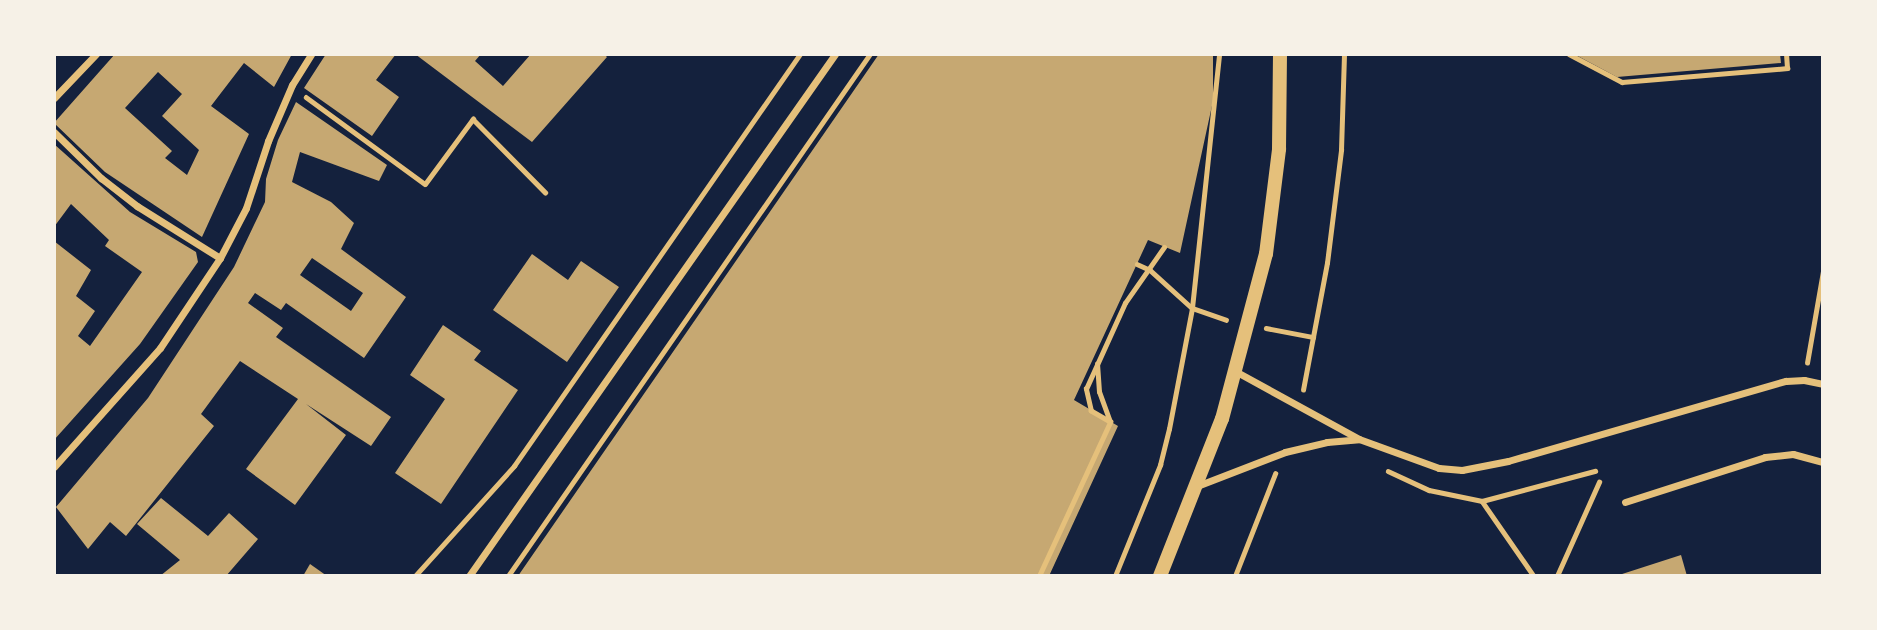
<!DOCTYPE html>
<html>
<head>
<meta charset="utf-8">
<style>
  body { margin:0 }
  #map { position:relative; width:1877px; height:630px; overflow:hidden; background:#14213d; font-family:"Asap Condensed",sans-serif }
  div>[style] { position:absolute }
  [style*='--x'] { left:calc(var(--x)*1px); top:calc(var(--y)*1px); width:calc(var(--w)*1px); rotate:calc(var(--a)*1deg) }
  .building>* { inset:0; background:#c6a872 }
  .path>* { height:4.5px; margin:-2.25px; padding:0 2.25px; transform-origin:2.25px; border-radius:2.25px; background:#e5c07b }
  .minor>* { height:7px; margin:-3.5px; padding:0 3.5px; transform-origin:3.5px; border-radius:3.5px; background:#e5c07b }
  .secondary>* { height:14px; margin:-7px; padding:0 7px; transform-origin:7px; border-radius:7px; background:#e5c07b }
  span { translate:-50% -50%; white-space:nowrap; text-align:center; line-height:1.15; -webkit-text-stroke:6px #f6f1e7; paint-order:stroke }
  .frame { position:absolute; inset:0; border:56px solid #f6f1e7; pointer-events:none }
</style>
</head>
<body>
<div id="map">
  <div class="building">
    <div style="clip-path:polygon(evenodd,115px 54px,292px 54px,274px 87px,244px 63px,211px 106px,249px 134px,202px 237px,105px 172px,54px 123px,115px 54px,158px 72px,182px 94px,162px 116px,199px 150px,187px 175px,165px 158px,172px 151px,125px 108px,158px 72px)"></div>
    <div style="clip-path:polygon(326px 54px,396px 54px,376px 80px,399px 97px,372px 136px,304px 88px)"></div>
    <div style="clip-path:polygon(415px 54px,481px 54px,475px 61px,503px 86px,531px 54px,604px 54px,607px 57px,532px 142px)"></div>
    <div style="clip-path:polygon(879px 54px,1213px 54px,1213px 101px,1180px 253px,1148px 240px,1074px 400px,1118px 426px,1049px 576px,518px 576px)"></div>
    <div style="clip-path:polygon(1574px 54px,1780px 54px,1781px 63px,1617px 77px)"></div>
    <div style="clip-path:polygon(evenodd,296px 102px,387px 165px,379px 181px,300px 152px,292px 182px,331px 202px,354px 223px,341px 249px,406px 297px,364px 358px,286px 303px,281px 310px,255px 293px,248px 303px,283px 328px,276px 337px,391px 417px,371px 446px,306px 404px,346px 435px,295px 505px,246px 469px,298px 399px,240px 361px,201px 414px,214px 426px,126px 536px,110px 522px,88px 549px,56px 507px,148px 398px,234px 267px,265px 202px,266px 179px,278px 140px,296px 102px,312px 258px,363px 293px,351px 311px,300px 275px,312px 258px)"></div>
    <div style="clip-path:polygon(54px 144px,130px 212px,196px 252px,198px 262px,140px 344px,54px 440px,54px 241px,91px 270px,76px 296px,95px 311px,78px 336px,90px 346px,142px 272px,105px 246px,109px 240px,71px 204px,54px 227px)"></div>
    <div style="clip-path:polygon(532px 254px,568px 280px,581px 261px,619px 287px,567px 362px,493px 310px)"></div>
    <div style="clip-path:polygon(443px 325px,481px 351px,474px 360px,518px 390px,441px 504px,395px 473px,445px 399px,410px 375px)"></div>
    <div style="clip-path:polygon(161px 498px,208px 536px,229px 513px,258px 539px,226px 576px,160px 576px,180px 560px,137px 524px)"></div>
    <div style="clip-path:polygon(1681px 555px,1687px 576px,1619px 576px,1619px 575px)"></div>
    <div style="clip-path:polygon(310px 564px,327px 576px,303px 576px)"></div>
  </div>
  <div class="path">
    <div style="--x:1569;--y:54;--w:60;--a:27.8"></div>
    <div style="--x:1622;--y:82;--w:166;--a:-4.8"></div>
    <div style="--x:1787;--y:68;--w:14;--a:-94"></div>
    <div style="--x:306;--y:97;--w:147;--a:36.2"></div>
    <div style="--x:425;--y:184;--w:81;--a:-53.6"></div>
    <div style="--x:473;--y:119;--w:103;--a:45.4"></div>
    <div style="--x:1137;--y:264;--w:14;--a:25"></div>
    <div style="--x:1150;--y:270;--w:57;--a:42.1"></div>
    <div style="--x:1192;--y:308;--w:36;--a:19"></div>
    <div style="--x:1266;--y:328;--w:48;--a:10.8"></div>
    <div style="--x:1807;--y:363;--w:93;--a:-80.1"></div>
    <div style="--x:1303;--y:390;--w:129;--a:-79.3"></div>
    <div style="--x:1327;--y:263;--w:114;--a:-82.9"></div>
    <div style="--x:1341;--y:150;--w:96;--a:-88.2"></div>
    <div style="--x:1110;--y:422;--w:22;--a:-150"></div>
    <div style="--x:1091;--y:411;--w:23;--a:-103"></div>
    <div style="--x:1086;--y:389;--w:94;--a:-65.6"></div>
    <div style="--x:1125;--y:303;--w:68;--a:-55.1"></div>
    <div style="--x:1388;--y:471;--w:45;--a:24.9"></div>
    <div style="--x:1429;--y:490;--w:54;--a:11.7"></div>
    <div style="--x:1482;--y:501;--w:117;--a:-14.9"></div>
    <div style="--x:1482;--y:501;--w:91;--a:55.3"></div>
    <div style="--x:415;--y:576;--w:148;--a:-48"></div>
    <div style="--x:514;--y:466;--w:502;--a:-55.23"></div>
    <div style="--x:508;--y:576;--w:635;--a:-55.26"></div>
    <div style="--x:1039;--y:576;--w:170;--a:-65.2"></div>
    <div style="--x:1110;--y:422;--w:32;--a:-110"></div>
    <div style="--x:1099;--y:392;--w:28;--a:-94"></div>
    <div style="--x:1115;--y:576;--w:120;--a:-67.9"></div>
    <div style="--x:1160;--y:465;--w:37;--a:-76"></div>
    <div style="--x:1169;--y:429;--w:123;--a:-79.2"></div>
    <div style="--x:1192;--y:308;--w:255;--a:-83.9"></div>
    <div style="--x:1235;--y:576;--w:110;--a:-68.6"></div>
    <div style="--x:1557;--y:576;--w:103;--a:-65.9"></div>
  </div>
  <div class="minor">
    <div style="--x:54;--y:98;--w:61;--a:-46.3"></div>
    <div style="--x:54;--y:132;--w:66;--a:44.4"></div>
    <div style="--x:101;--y:178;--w:46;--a:37.9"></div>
    <div style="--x:137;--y:206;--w:98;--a:32.1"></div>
    <div style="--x:1235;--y:371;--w:141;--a:28.7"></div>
    <div style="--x:1359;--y:439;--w:85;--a:19.9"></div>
    <div style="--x:1439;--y:468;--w:23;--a:5"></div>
    <div style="--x:1462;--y:470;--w:47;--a:-11.1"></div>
    <div style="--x:1508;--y:461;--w:289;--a:-16.1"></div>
    <div style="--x:1786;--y:381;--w:18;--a:-3"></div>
    <div style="--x:1804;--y:380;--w:19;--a:12"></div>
    <div style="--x:54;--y:467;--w:159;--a:-48.3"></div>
    <div style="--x:160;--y:348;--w:108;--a:-56.3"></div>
    <div style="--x:220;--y:258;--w:56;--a:-62.5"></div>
    <div style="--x:246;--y:208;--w:71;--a:-71.8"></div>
    <div style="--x:268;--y:141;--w:61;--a:-66.8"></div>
    <div style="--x:292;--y:85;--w:36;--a:-58"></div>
    <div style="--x:1197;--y:486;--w:94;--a:-21.1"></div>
    <div style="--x:1285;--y:452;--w:43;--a:-13.4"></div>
    <div style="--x:1327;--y:442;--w:32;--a:-5"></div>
    <div style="--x:1625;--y:502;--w:147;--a:-17.8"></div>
    <div style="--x:1765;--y:457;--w:28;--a:-6"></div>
    <div style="--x:1793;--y:454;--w:31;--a:15"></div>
    <div style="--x:469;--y:576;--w:638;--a:-54.96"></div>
  </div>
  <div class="secondary">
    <div style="--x:1160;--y:576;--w:169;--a:-68.5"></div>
    <div style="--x:1222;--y:419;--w:171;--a:-75.1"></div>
    <div style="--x:1266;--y:254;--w:106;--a:-82.9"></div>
    <div style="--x:1279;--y:149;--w:95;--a:-89.4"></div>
  </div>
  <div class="frame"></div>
</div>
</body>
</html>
